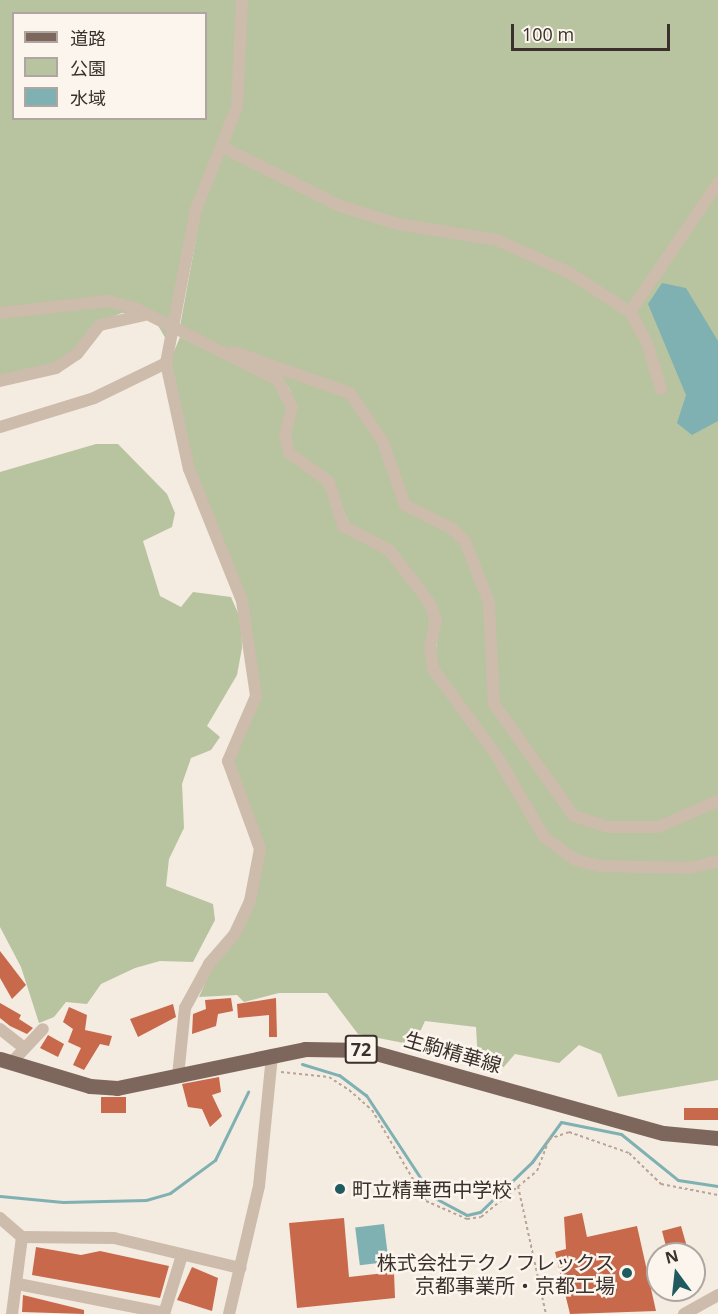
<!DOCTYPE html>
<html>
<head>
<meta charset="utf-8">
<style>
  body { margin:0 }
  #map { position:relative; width:718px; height:1314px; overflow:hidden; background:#f4ebe1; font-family:"Open Sans","Noto Sans JP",sans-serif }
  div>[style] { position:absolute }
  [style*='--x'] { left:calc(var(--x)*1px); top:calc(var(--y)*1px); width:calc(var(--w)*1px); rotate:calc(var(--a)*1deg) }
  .green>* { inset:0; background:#b8c4a0 }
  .water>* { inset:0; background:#7fb0b2; transform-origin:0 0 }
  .stream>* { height:3px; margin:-1.5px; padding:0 1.5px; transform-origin:1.5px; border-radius:1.5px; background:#7fb0b2 }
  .building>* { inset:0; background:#c8694b; transform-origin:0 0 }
  .path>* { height:2px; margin-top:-1px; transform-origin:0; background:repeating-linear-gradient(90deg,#b9a596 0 3px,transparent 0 6px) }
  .minor>* { height:12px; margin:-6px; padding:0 6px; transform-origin:6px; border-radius:6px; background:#cdbbac }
  .major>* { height:15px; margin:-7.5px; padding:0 7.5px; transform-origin:7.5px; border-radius:7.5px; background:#7d675c }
  .dots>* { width:16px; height:16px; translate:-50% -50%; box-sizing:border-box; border:3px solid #fbf5ee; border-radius:50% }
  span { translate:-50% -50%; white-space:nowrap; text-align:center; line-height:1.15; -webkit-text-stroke:5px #fbf5ee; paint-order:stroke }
  .shield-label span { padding:2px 4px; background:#fbf5ee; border:2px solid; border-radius:4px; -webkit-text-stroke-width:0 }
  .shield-label { font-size:18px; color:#3b302b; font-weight:700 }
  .street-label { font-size:20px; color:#3b302b }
  .poi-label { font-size:20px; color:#3b302b }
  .left { translate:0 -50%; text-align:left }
  .right { translate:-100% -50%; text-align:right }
  .legend { position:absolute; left:12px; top:12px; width:195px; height:108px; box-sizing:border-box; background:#fbf5ee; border:2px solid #aea6a0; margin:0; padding:8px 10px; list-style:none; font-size:18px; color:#3b302b }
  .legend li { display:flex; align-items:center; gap:12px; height:30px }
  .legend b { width:30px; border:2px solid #aea6a0 }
  .north { position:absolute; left:646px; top:1242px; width:60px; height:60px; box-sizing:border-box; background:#fbf5ee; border:2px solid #aea6a0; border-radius:50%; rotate:345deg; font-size:16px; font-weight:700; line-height:24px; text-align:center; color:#3b302b }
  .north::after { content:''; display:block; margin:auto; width:21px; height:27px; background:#1f5a5e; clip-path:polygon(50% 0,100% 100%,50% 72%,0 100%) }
  .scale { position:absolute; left:511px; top:24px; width:159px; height:27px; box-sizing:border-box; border:3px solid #3b302b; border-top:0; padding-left:8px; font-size:18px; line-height:21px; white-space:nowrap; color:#3b302b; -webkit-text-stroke:4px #fbf5ee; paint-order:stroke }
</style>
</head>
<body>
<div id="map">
  <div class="green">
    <div style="clip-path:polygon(evenodd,0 0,238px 0,234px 106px,167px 341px,152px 315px,122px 313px,106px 319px,63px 362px,0 379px,0 0,14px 14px,206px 14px,206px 118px,14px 118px,14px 14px)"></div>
    <div style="clip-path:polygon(247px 0,718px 0,718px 857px,690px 865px,592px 862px,553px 841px,434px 661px,438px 635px,406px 563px,350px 527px,337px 492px,290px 446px,294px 400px,289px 388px,180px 326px,203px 201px,242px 108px)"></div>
    <div style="clip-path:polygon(180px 337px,275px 384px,286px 397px,288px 459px,318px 477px,330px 494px,336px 522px,386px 553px,431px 614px,426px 646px,531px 825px,572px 863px,718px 865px,718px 1080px,618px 1097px,601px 1054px,579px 1045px,559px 1063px,515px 1054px,502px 1069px,478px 1061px,476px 1027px,425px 1021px,414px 1045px,358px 1034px,327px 993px,279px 993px,244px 1002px,237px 995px,199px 997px,212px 967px,237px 937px,264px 849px,232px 762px,260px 696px,246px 599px,193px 468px,170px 361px)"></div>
    <div style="clip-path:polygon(96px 444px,118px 444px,167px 494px,175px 513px,172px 527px,143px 541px,160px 596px,181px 607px,193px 592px,231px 597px,241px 620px,242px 648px,237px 675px,207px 726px,220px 737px,211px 750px,191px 758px,182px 784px,184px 828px,169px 859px,166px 886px,213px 904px,215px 920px,193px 962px,160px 961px,135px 968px,101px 984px,87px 1004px,66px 1002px,54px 1017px,39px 1023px,21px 967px,0 927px,0 472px)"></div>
  </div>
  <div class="water">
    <div style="clip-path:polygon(662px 283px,686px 288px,718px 341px,718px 421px,692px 435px,677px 423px,686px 395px,648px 304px)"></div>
    <div style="left:384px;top:1224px;width:38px;height:29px;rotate:83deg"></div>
  </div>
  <div class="stream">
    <div style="--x:302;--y:1064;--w:39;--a:17"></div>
    <div style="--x:339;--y:1075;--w:34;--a:37"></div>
    <div style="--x:366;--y:1095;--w:122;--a:56.7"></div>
    <div style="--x:433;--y:1197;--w:38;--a:28"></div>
    <div style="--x:467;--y:1215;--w:13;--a:-13"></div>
    <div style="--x:480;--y:1212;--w:72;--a:-43.9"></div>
    <div style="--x:532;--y:1162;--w:49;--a:-54.1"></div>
    <div style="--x:561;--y:1122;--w:61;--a:11.3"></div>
    <div style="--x:621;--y:1134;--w:73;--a:38.9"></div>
    <div style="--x:678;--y:1180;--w:40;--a:8.5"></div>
    <div style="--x:0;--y:1196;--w:63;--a:5.4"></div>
    <div style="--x:63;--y:1202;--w:83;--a:-1.4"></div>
    <div style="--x:146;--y:1200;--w:25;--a:-16"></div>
    <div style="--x:170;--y:1193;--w:56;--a:-36.3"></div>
    <div style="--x:215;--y:1160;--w:76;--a:-64.1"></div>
  </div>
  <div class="building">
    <div style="clip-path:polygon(0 951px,26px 985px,12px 999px,0 978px)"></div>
    <div style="clip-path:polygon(231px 998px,233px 1011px,218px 1014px,216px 1026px,192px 1034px,193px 1014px,206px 1009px,205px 1000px)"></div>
    <div style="clip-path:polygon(276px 998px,277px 1037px,269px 1037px,269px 1015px,238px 1018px,237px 1004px)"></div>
    <div style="clip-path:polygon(0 1003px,21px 1015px,19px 1019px,33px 1028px,27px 1034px,10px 1026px,0 1018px)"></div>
    <div style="clip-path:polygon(173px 1004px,176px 1017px,138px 1037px,130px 1019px)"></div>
    <div style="clip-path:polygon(69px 1007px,87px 1015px,85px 1030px,112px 1036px,109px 1046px,100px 1044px,84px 1070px,73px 1065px,81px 1048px,68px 1042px,73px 1029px,63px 1022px)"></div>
    <div style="clip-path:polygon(48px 1035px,64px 1044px,58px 1057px,40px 1048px)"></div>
    <div style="clip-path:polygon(219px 1077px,221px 1092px,212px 1095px,222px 1116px,210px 1127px,202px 1109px,188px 1107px,182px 1084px)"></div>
    <div style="left:101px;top:1097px;width:25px;height:16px"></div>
    <div style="left:718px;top:1108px;width:12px;height:34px;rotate:90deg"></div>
    <div style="clip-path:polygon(582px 1213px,587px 1237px,637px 1226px,656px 1311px,570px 1314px,555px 1252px,566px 1249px,564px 1217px)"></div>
    <div style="clip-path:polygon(344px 1218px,349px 1277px,394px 1272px,395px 1298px,297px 1308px,289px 1223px)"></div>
    <div style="clip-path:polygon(681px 1226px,689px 1254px,668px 1254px,662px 1231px)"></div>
    <div style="clip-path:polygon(36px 1247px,81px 1255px,100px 1251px,169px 1266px,160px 1298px,32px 1275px)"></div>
    <div style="clip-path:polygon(192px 1267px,218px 1278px,212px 1311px,177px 1300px)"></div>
    <div style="clip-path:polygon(23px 1295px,84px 1310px,84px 1314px,22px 1312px)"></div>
  </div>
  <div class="path">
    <div style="--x:281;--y:1072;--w:48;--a:5.9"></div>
    <div style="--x:329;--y:1077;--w:24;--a:33"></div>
    <div style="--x:349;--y:1090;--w:30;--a:41"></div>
    <div style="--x:372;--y:1110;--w:106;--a:59.3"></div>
    <div style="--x:426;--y:1201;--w:45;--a:23.7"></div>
    <div style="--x:467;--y:1219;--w:14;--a:-8"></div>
    <div style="--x:481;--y:1217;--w:72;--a:-39.4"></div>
    <div style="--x:537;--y:1171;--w:34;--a:-69"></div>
    <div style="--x:549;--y:1139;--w:21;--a:-19"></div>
    <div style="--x:569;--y:1132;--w:64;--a:19.3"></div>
    <div style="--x:629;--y:1153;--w:45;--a:44.1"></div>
    <div style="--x:661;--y:1184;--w:58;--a:10.9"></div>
    <div style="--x:518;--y:1186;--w:131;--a:77.7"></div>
  </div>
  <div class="minor">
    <div style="--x:222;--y:147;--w:132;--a:26.6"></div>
    <div style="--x:340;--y:206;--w:61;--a:17.2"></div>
    <div style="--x:398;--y:224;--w:100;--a:9.2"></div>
    <div style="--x:497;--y:240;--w:80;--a:24.3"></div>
    <div style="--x:570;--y:273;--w:72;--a:33"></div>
    <div style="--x:630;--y:312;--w:35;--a:61"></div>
    <div style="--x:647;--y:343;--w:48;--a:73.1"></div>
    <div style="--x:630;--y:312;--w:156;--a:-55.7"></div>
    <div style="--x:0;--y:313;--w:109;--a:-6.3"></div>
    <div style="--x:108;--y:301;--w:28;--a:15"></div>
    <div style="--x:135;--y:308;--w:160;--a:26.7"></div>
    <div style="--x:278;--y:380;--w:30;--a:63"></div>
    <div style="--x:292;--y:407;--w:30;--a:104"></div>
    <div style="--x:285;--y:436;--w:17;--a:77"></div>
    <div style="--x:289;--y:453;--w:49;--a:35.9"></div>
    <div style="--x:329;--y:482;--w:46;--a:72.3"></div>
    <div style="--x:343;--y:526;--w:52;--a:27.6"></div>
    <div style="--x:389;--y:550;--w:66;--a:52.4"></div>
    <div style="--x:429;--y:602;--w:19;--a:69"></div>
    <div style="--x:436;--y:620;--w:28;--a:103"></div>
    <div style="--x:430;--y:647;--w:22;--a:82"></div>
    <div style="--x:433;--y:669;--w:108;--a:53.7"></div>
    <div style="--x:497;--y:756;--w:94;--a:59.9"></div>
    <div style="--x:544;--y:837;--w:37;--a:36"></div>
    <div style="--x:574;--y:859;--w:26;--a:16"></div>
    <div style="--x:599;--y:866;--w:91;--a:1.3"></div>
    <div style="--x:690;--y:868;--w:29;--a:-14"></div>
    <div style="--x:234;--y:352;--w:123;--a:19.5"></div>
    <div style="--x:350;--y:393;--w:59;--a:56"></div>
    <div style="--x:383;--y:442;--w:67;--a:70.8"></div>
    <div style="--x:405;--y:505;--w:51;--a:26.6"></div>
    <div style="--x:451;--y:528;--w:19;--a:43"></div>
    <div style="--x:465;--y:541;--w:66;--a:68.8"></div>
    <div style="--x:489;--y:603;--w:101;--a:87.2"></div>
    <div style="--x:494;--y:704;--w:138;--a:54.5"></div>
    <div style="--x:574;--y:816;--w:35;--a:18"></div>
    <div style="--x:607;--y:827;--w:51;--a:0"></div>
    <div style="--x:658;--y:827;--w:65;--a:-23.4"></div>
    <div style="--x:166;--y:363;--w:157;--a:-79"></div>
    <div style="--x:196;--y:209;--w:110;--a:-68.1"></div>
    <div style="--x:237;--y:107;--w:107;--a:-87.3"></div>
    <div style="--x:0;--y:381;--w:57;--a:-13.1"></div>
    <div style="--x:56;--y:368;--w:25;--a:-34"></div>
    <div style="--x:77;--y:354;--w:37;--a:-52"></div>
    <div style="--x:100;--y:325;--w:45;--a:-12.8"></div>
    <div style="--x:0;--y:427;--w:98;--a:-17.1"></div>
    <div style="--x:94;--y:398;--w:80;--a:-25.9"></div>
    <div style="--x:166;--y:363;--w:108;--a:77.8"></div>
    <div style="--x:189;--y:469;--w:142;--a:68.1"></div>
    <div style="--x:242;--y:601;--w:96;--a:81.6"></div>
    <div style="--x:256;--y:696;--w:71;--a:113.3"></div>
    <div style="--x:228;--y:761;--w:94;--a:70"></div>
    <div style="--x:260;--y:849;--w:53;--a:100.9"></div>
    <div style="--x:250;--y:901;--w:38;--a:115"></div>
    <div style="--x:234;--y:935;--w:38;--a:131"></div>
    <div style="--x:209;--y:964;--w:50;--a:118.6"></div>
    <div style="--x:185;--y:1008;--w:68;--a:95.9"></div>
    <div style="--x:0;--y:1029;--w:28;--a:38"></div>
    <div style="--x:12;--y:1062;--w:45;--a:-46.8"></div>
    <div style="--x:0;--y:1218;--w:29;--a:41"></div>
    <div style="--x:22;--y:1237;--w:92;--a:0.6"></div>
    <div style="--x:114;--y:1238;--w:130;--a:13.4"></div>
    <div style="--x:18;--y:1284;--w:149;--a:11.2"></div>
    <div style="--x:12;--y:1314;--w:78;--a:-82.6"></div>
    <div style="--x:164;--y:1314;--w:62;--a:-73"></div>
    <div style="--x:229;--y:1314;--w:131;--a:-76.8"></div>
    <div style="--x:259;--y:1186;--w:132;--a:-84.3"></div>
    <div style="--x:684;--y:1314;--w:39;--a:-29"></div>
  </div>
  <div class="major">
    <div style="--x:0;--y:1059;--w:94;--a:16.7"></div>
    <div style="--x:90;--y:1086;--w:27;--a:4"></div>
    <div style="--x:117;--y:1088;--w:192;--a:-11.7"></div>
    <div style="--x:305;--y:1049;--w:60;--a:1"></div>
    <div style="--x:365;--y:1050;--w:309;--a:15.6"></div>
    <div style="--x:663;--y:1133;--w:55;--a:5.2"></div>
  </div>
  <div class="dots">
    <div style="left:340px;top:1189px;background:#1f5a5e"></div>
    <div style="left:627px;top:1273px;background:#1f5a5e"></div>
  </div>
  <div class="shield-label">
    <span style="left:361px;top:1049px">72</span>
  </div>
  <div class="street-label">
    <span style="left:453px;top:1052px;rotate:16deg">生駒精華線</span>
  </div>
  <div class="poi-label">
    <span class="left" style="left:352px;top:1189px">町立精華西中学校</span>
    <span class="right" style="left:615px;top:1274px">株式会社テクノフレックス<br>京都事業所・京都工場</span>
  </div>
  <ul class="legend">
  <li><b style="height:8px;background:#7d675c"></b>道路</li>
  <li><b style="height:16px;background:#b8c4a0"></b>公園</li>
  <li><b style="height:16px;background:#7fb0b2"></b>水域</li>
  </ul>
  <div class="north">N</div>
  <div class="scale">100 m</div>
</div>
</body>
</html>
